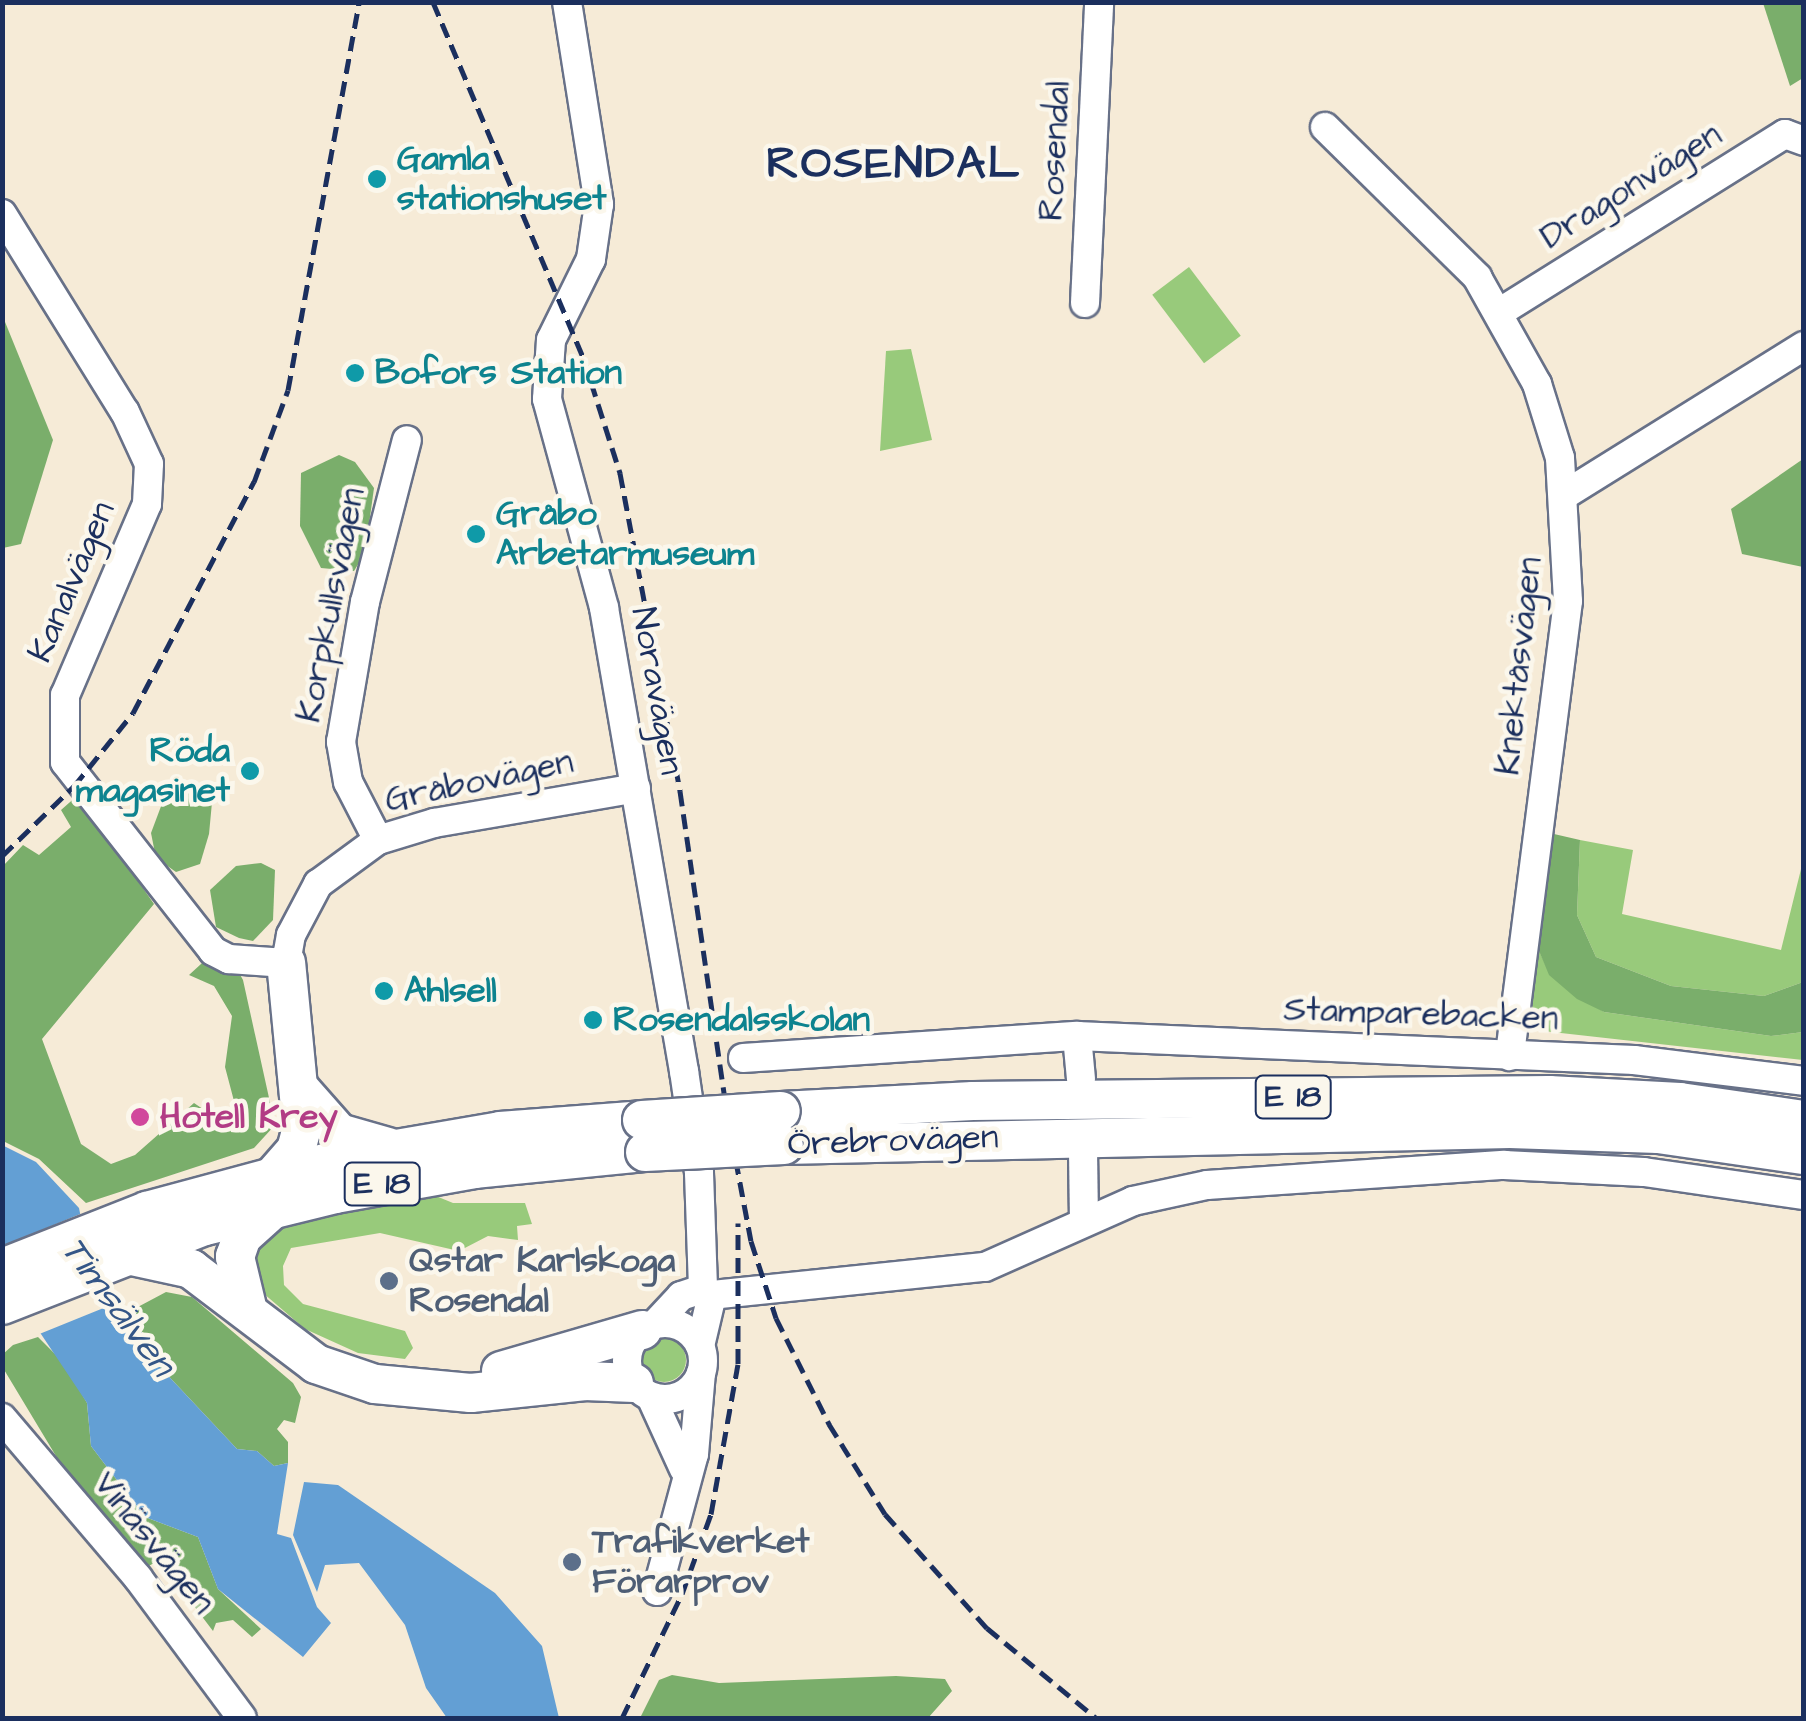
<!DOCTYPE html>
<html>
<head>
<meta charset="utf-8">
<style>
  body { margin:0 }
  #map { position:relative; width:1806px; height:1721px; overflow:hidden; background:#f6ebd7; font-family:"Architects Daughter",sans-serif }
  div>[style] { position:absolute }
  [style*='--x'] { left:calc(var(--x)*1px); top:calc(var(--y)*1px); width:calc(var(--w)*1px); rotate:calc(var(--a)*1deg) }
  .green>* { inset:0; background:#98ca7b; transform-origin:0 0 }
  .round { border-radius:50% }
  .forest>* { inset:0; background:#7aae6b }
  .water>* { inset:0; background:#639fd4 }
  .pier>* { inset:0; background:#f6ebd7 }
  .roads { filter:drop-shadow(2px 0 #687188) drop-shadow(-2px 0 #687188) drop-shadow(0 2px #687188) drop-shadow(0 -2px #687188) }
  .minor>* { height:28px; margin:-14px; padding:0 14px; transform-origin:14px; border-radius:14px; background:#fff }
  .minor>.ring { margin:-14px; padding:0; box-sizing:content-box; background:none; border:28px solid #fff; border-radius:50% }
  .highway>* { height:38px; margin:-19px; padding:0 19px; transform-origin:19px; border-radius:19px; background:#fff }
  .rail>* { height:5px; margin-top:-2.5px; transform-origin:0; background:repeating-linear-gradient(90deg,#1b2f5e 0 15px,transparent 0 23px) }
  .bridges { filter:drop-shadow(2px 0 #687188) drop-shadow(-2px 0 #687188) drop-shadow(0 2px #687188) drop-shadow(0 -2px #687188) }
  .highway-bridge>* { height:38px; margin:-19px; padding:0 19px; transform-origin:19px; border-radius:19px; background:#fff }
  .dots>* { width:28px; height:28px; translate:-50% -50%; box-sizing:border-box; border:5px solid #fbf7ec; border-radius:50% }
  span { translate:-50% -50%; white-space:nowrap; text-align:center; line-height:1.15; -webkit-text-stroke:9px #fbf7ec; paint-order:stroke }
  .shield-label span { padding:2px 8px; background:#fbf7ec; border:2px solid; border-radius:8px; -webkit-text-stroke-width:0 }
  .shield-label { font-size:32px; color:#1b2f5e; font-weight:700 }
  .street-label { font-size:35px; color:#1b2f5e }
  .culture-label { font-size:35px; color:#0d838f; font-weight:700 }
  .left { translate:0 -50%; text-align:left }
  .right { translate:-100% -50%; text-align:right }
  .hotel-label { font-size:35px; color:#b23c85; font-weight:700 }
  .service-label { font-size:35px; color:#4e5e75; font-weight:700 }
  .water-label { font-size:38px; color:#345687; font-style:italic }
  .district-label { font-size:45px; color:#1b2f5e; font-weight:700; letter-spacing:2.5px }
  .frame { position:absolute; inset:0; border:5px solid #1b2f5e; pointer-events:none }
</style>
</head>
<body>
<div id="map">
  <div class="green">
    <div style="left:1189px;top:267px;width:86px;height:46px;rotate:53deg"></div>
    <div style="clip-path:polygon(911px 349px,932px 440px,880px 451px,886px 351px)"></div>
    <div style="clip-path:polygon(1580px 840px,1633px 850px,1622px 914px,1781px 950px,1803px 861px,1803px 982px,1764px 996px,1671px 986px,1596px 957px,1577px 915px)"></div>
    <div style="clip-path:polygon(1537px 946px,1550px 975px,1604px 1012px,1771px 1036px,1803px 1032px,1803px 1060px,1543px 1031px,1527px 1003px)"></div>
    <div style="clip-path:polygon(431px 1194px,453px 1203px,525px 1203px,532px 1224px,517px 1226px,518px 1240px,488px 1236px,459px 1251px,380px 1233px,291px 1248px,283px 1266px,284px 1285px,303px 1304px,405px 1331px,413px 1348px,405px 1359px,358px 1353px,305px 1329px,248px 1280px,253px 1240px,270px 1227px)"></div>
    <div class="round" style="left:642px;top:1338px;width:44px;height:44px"></div>
  </div>
  <div class="forest">
    <div style="clip-path:polygon(1763px 3px,1803px 3px,1803px 78px,1790px 86px)"></div>
    <div style="clip-path:polygon(3px 317px,53px 440px,21px 544px,3px 548px)"></div>
    <div style="clip-path:polygon(339px 455px,355px 462px,374px 488px,365px 553px,354px 571px,321px 568px,300px 526px,301px 473px)"></div>
    <div style="clip-path:polygon(1803px 459px,1803px 567px,1742px 554px,1731px 509px)"></div>
    <div style="clip-path:polygon(184px 784px,198px 787px,212px 802px,209px 834px,200px 864px,176px 872px,156px 858px,151px 833px,166px 793px)"></div>
    <div style="clip-path:polygon(78px 795px,154px 904px,42px 1039px,81px 1144px,111px 1164px,135px 1155px,194px 1103px,225px 1124px,234px 1101px,225px 1067px,232px 1016px,214px 986px,189px 975px,213px 953px,232px 960px,243px 980px,275px 1125px,254px 1148px,86px 1203px,39px 1159px,3px 1141px,3px 866px,23px 845px,39px 855px,71px 827px,61px 810px)"></div>
    <div style="clip-path:polygon(1554px 834px,1580px 840px,1577px 915px,1596px 957px,1671px 986px,1764px 996px,1803px 982px,1803px 1032px,1771px 1036px,1604px 1012px,1577px 999px,1549px 975px,1537px 946px)"></div>
    <div style="clip-path:polygon(261px 863px,275px 870px,273px 920px,253px 941px,239px 938px,216px 927px,210px 890px,236px 866px)"></div>
    <div style="clip-path:polygon(166px 1292px,192px 1297px,293px 1383px,301px 1397px,295px 1423px,284px 1420px,277px 1429px,288px 1442px,288px 1463px,274px 1466px,257px 1451px,237px 1449px,143px 1349px,144px 1333px,119px 1317px)"></div>
    <div style="clip-path:polygon(38px 1337px,64px 1363px,87px 1403px,91px 1446px,145px 1517px,198px 1537px,218px 1589px,261px 1629px,252px 1637px,233px 1620px,216px 1623px,213px 1631px,159px 1560px,142px 1570px,62px 1466px,3px 1368px,2px 1355px,13px 1345px)"></div>
    <div style="clip-path:polygon(672px 1675px,719px 1683px,896px 1676px,945px 1679px,952px 1691px,928px 1718px,640px 1718px,659px 1680px)"></div>
  </div>
  <div class="water">
    <div style="clip-path:polygon(2px 1145px,36px 1162px,79px 1208px,98px 1303px,144px 1334px,143px 1349px,237px 1449px,257px 1451px,274px 1466px,288px 1463px,277px 1534px,291px 1538px,317px 1607px,331px 1623px,303px 1657px,218px 1589px,198px 1537px,145px 1517px,91px 1446px,87px 1403px,3px 1277px)"></div>
    <div style="clip-path:polygon(304px 1482px,338px 1485px,495px 1593px,542px 1646px,559px 1718px,447px 1718px,426px 1688px,405px 1625px,359px 1563px,325px 1565px,317px 1592px,293px 1535px)"></div>
  </div>
  <div class="pier">
    <div style="clip-path:polygon(85px 1212px,103px 1300px,111px 1305px,32px 1337px,2px 1287px,3px 1246px)"></div>
  </div>
  <div class="roads">
    <div class="minor">
      <div style="--x:567;--y:2;--w:205;--a:81"></div>
      <div style="--x:599;--y:204;--w:56;--a:98.3"></div>
      <div style="--x:591;--y:259;--w:90;--a:116.3"></div>
      <div style="--x:551;--y:340;--w:59;--a:93.9"></div>
      <div style="--x:547;--y:399;--w:217;--a:74.7"></div>
      <div style="--x:604;--y:608;--w:470;--a:80.2"></div>
      <div style="--x:684;--y:1071;--w:103;--a:81.6"></div>
      <div style="--x:699;--y:1173;--w:116;--a:88"></div>
      <div style="--x:703;--y:1289;--w:11;--a:34"></div>
      <div style="--x:712;--y:1295;--w:52;--a:103.2"></div>
      <div style="--x:1325;--y:127;--w:214;--a:44.6"></div>
      <div style="--x:1477;--y:277;--w:123;--a:60.7"></div>
      <div style="--x:1537;--y:384;--w:77;--a:72.7"></div>
      <div style="--x:1560;--y:458;--w:143;--a:86.8"></div>
      <div style="--x:1568;--y:601;--w:459;--a:97.3"></div>
      <div style="--x:2;--y:214;--w:233;--a:58.2"></div>
      <div style="--x:125;--y:412;--w:57;--a:65.2"></div>
      <div style="--x:149;--y:464;--w:40;--a:92.9"></div>
      <div style="--x:147;--y:504;--w:208;--a:113.2"></div>
      <div style="--x:65;--y:695;--w:67;--a:90"></div>
      <div style="--x:65;--y:762;--w:240;--a:51.9"></div>
      <div style="--x:213;--y:951;--w:18;--a:27"></div>
      <div style="--x:229;--y:959;--w:57;--a:4"></div>
      <div style="--x:286;--y:963;--w:28;--a:-80"></div>
      <div style="--x:291;--y:935;--w:58;--a:-62.1"></div>
      <div style="--x:318;--y:884;--w:74;--a:-36.3"></div>
      <div style="--x:378;--y:840;--w:59;--a:-16.9"></div>
      <div style="--x:434;--y:823;--w:205;--a:-9.8"></div>
      <div style="--x:1085;--y:303;--w:301;--a:-87.3"></div>
      <div style="--x:1500;--y:312;--w:336;--a:-32"></div>
      <div style="--x:1785;--y:134;--w:20;--a:20"></div>
      <div style="--x:1566;--y:494;--w:280;--a:-31.9"></div>
      <div style="--x:378;--y:840;--w:65;--a:-117.3"></div>
      <div style="--x:348;--y:782;--w:41;--a:-99.9"></div>
      <div style="--x:341;--y:742;--w:142;--a:-80.3"></div>
      <div style="--x:365;--y:602;--w:167;--a:-75.5"></div>
      <div style="--x:1077;--y:1036;--w:43;--a:84.7"></div>
      <div style="--x:743;--y:1058;--w:335;--a:-3.8"></div>
      <div style="--x:1077;--y:1036;--w:558;--a:2.47"></div>
      <div style="--x:1634;--y:1060;--w:171;--a:7"></div>
      <div style="--x:1083;--y:1150;--w:70;--a:89.2"></div>
      <div style="--x:712;--y:1295;--w:274;--a:-5.9"></div>
      <div style="--x:985;--y:1267;--w:162;--a:-24"></div>
      <div style="--x:1133;--y:1201;--w:76;--a:-12.2"></div>
      <div style="--x:1207;--y:1185;--w:298;--a:-3.9"></div>
      <div style="--x:1504;--y:1165;--w:140;--a:2.9"></div>
      <div style="--x:1644;--y:1172;--w:162;--a:8.2"></div>
      <div class="ring" style="left:627px;top:1323px;width:48px;height:48px"></div>
      <div style="--x:655;--y:1324;--w:38;--a:-47"></div>
      <div style="--x:681;--y:1296;--w:23;--a:-18"></div>
      <div style="--x:651;--y:1397;--w:79;--a:65.4"></div>
      <div style="--x:2;--y:1418;--w:210;--a:49.6"></div>
      <div style="--x:138;--y:1578;--w:174;--a:53.4"></div>
      <div style="--x:657;--y:1591;--w:142;--a:-74.9"></div>
      <div style="--x:694;--y:1454;--w:81;--a:-85.1"></div>
    </div>
    <div class="highway">
      <div style="--x:302;--y:1091;--w:56;--a:48.6"></div>
      <div style="--x:339;--y:1133;--w:51;--a:15.9"></div>
      <div style="--x:781;--y:1111;--w:192;--a:-3"></div>
      <div style="--x:973;--y:1101;--w:576;--a:-0.6"></div>
      <div style="--x:1549;--y:1095;--w:131;--a:3.1"></div>
      <div style="--x:1680;--y:1102;--w:125;--a:8.3"></div>
      <div style="--x:784;--y:1145;--w:726;--a:-1.26"></div>
      <div style="--x:1510;--y:1129;--w:148;--a:1.9"></div>
      <div style="--x:1658;--y:1134;--w:148;--a:8.2"></div>
      <div style="--x:274;--y:1175;--w:33;--a:-49"></div>
      <div style="--x:296;--y:1150;--w:23;--a:-75"></div>
      <div style="--x:302;--y:1128;--w:166;--a:-95.5"></div>
      <div style="--x:127;--y:1255;--w:66;--a:12.3"></div>
      <div style="--x:191;--y:1269;--w:157;--a:37.2"></div>
      <div style="--x:316;--y:1364;--w:62;--a:18.7"></div>
      <div style="--x:375;--y:1384;--w:96;--a:5.4"></div>
      <div style="--x:471;--y:1393;--w:115;--a:-6"></div>
      <div style="--x:585;--y:1381;--w:49;--a:2.3"></div>
      <div style="--x:2;--y:1268;--w:156;--a:-21.5"></div>
      <div style="--x:147;--y:1211;--w:204;--a:-15.1"></div>
      <div style="--x:344;--y:1158;--w:158;--a:-9.8"></div>
      <div style="--x:500;--y:1131;--w:142;--a:-4.4"></div>
      <div style="--x:2;--y:1305;--w:218;--a:-21.3"></div>
      <div style="--x:205;--y:1226;--w:134;--a:-13.8"></div>
      <div style="--x:335;--y:1194;--w:142;--a:-10.1"></div>
      <div style="--x:475;--y:1169;--w:171;--a:-5.7"></div>
      <div style="--x:248;--y:1311;--w:56;--a:-103.5"></div>
      <div style="--x:235;--y:1257;--w:21;--a:-71"></div>
      <div style="--x:242;--y:1237;--w:40;--a:-42"></div>
      <div style="--x:501;--y:1371;--w:147;--a:-16.2"></div>
    </div>
  </div>
  <div class="rail">
    <div style="--x:433;--y:2;--w:389;--a:67.1"></div>
    <div style="--x:584;--y:360;--w:119;--a:72.3"></div>
    <div style="--x:620;--y:473;--w:324;--a:79.3"></div>
    <div style="--x:680;--y:791;--w:326;--a:81.7"></div>
    <div style="--x:727;--y:1114;--w:129;--a:79.3"></div>
    <div style="--x:751;--y:1241;--w:81;--a:72"></div>
    <div style="--x:776;--y:1318;--w:119;--a:63.4"></div>
    <div style="--x:829;--y:1424;--w:106;--a:58.1"></div>
    <div style="--x:885;--y:1514;--w:153;--a:48.2"></div>
    <div style="--x:987;--y:1628;--w:141;--a:39.5"></div>
    <div style="--x:2;--y:856;--w:100;--a:-44.2"></div>
    <div style="--x:74;--y:786;--w:94;--a:-51.1"></div>
    <div style="--x:133;--y:713;--w:261;--a:-62.4"></div>
    <div style="--x:254;--y:482;--w:98;--a:-69.7"></div>
    <div style="--x:288;--y:390;--w:394;--a:-79.6"></div>
    <div style="--x:622;--y:1718;--w:138;--a:-64.2"></div>
    <div style="--x:682;--y:1594;--w:85;--a:-70.1"></div>
    <div style="--x:711;--y:1514;--w:152;--a:-79.8"></div>
    <div style="--x:738;--y:1364;--w:141;--a:-90"></div>
  </div>
  <div class="bridges">
    <div class="highway-bridge">
      <div style="--x:642;--y:1120;--w:139;--a:-3.7"></div>
      <div style="--x:645;--y:1152;--w:139;--a:-2.9"></div>
    </div>
  </div>
  <div class="dots">
    <div style="left:377px;top:179px;background:#0f9aa8"></div>
    <div style="left:355px;top:373px;background:#0f9aa8"></div>
    <div style="left:476px;top:534px;background:#0f9aa8"></div>
    <div style="left:250px;top:771px;background:#0f9aa8"></div>
    <div style="left:384px;top:991px;background:#0f9aa8"></div>
    <div style="left:593px;top:1020px;background:#0f9aa8"></div>
    <div style="left:140px;top:1117px;background:#d1479c"></div>
    <div style="left:389px;top:1281px;background:#5c6f8a"></div>
    <div style="left:572px;top:1562px;background:#5c6f8a"></div>
  </div>
  <div class="shield-label">
    <span style="left:1293px;top:1097px">E 18</span>
    <span style="left:382px;top:1184px">E 18</span>
  </div>
  <div class="street-label">
    <span style="left:1055px;top:151px;rotate:-87deg">Rosendal</span>
    <span style="left:1631px;top:186px;rotate:-32deg">Dragonvägen</span>
    <span style="left:72px;top:582px;rotate:-67deg">Kanalvägen</span>
    <span style="left:331px;top:605px;rotate:-79deg">Korpkullsvägen</span>
    <span style="left:1519px;top:666px;rotate:-84deg">Knektåsvägen</span>
    <span style="left:657px;top:691px;rotate:80deg">Noravägen</span>
    <span style="left:479px;top:781px;rotate:-12deg">Gråbovägen</span>
    <span style="left:1421px;top:1014px;rotate:2deg">Stamparebacken</span>
    <span style="left:893px;top:1141px;rotate:-2deg">Örebrovägen</span>
    <span style="left:154px;top:1543px;rotate:51deg">Vinäsvägen</span>
  </div>
  <div class="culture-label">
    <span class="left" style="left:397px;top:179px">Gamla<br>stationshuset</span>
    <span class="left" style="left:375px;top:373px">Bofors Station</span>
    <span class="left" style="left:496px;top:534px">Gråbo<br>Arbetarmuseum</span>
    <span class="right" style="left:230px;top:771px">Röda<br>magasinet</span>
    <span class="left" style="left:404px;top:991px">Ahlsell</span>
    <span class="left" style="left:613px;top:1020px">Rosendalsskolan</span>
  </div>
  <div class="hotel-label">
    <span class="left" style="left:160px;top:1117px">Hotell Krey</span>
  </div>
  <div class="service-label">
    <span class="left" style="left:409px;top:1281px">Qstar Karlskoga<br>Rosendal</span>
    <span class="left" style="left:592px;top:1562px">Trafikverket<br>Förarprov</span>
  </div>
  <div class="water-label">
    <span style="left:117px;top:1307px;rotate:53deg">Timsälven</span>
  </div>
  <div class="district-label">
    <span style="left:894px;top:165px">ROSENDAL</span>
  </div>
  <div class="frame"></div>
</div>
</body>
</html>
